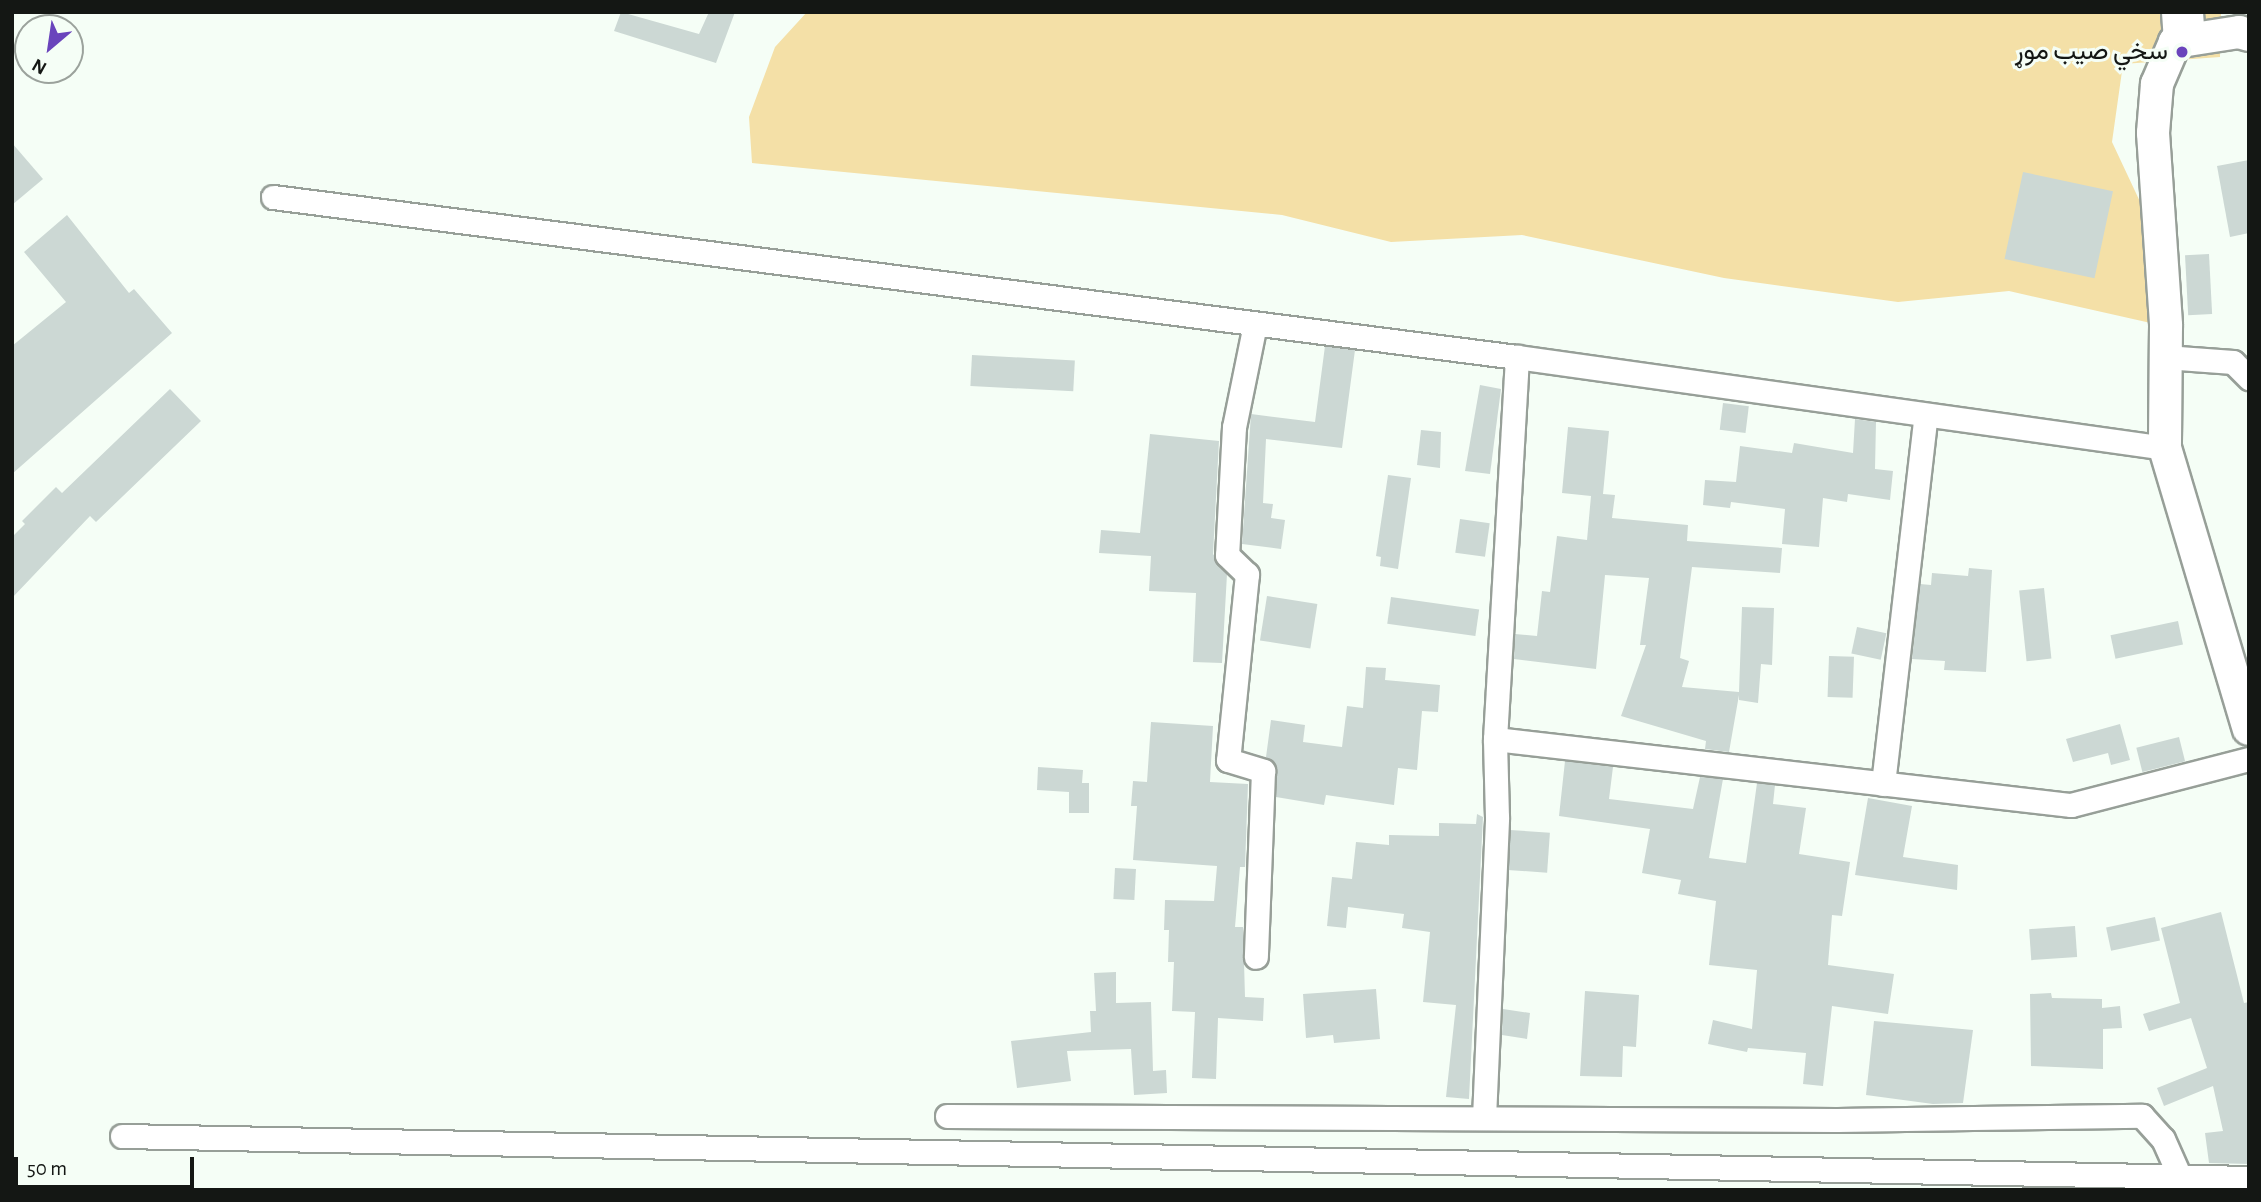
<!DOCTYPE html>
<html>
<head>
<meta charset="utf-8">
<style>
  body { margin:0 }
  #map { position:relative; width:2261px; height:1202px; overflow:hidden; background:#f5fef6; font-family:"Alegreya Sans",Vazirmatn,sans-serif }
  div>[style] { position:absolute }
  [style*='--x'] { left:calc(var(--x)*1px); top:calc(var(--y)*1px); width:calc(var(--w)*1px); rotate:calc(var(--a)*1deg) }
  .green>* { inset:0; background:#f4e0a7 }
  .building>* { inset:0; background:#ccd8d4; transform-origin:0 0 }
  .roads { filter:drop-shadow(2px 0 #979f98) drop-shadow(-2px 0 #979f98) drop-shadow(0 2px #979f98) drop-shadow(0 -2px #979f98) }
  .street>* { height:23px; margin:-11.5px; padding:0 11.5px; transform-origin:11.5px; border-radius:11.5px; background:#fff }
  .secondary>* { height:32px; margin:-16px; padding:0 16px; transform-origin:16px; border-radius:16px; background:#fff }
  .dots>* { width:19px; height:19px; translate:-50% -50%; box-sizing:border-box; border:4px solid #f5fef6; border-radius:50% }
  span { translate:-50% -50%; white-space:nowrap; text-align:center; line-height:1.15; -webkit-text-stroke:6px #f5fef6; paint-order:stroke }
  .poi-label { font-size:26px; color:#141714 }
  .right { translate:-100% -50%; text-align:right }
  .frame { position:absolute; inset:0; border:14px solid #141714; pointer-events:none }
  .north { position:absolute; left:14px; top:14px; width:70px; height:70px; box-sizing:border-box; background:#f5fef6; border:2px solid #9ba29c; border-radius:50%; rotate:209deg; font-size:19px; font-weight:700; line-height:28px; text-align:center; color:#141714 }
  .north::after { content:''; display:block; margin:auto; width:24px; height:32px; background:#6a44bc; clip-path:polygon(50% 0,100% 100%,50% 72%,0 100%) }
  .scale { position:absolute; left:14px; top:1157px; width:180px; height:32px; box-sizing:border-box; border:4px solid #141714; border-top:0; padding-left:9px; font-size:21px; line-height:24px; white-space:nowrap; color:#141714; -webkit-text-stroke:5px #f5fef6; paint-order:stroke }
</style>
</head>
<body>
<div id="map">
  <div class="green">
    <div style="clip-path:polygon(807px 12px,2221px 12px,2220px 57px,2123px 64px,2112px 142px,2158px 240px,2164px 326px,2009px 291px,1898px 302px,1724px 278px,1522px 235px,1391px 242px,1282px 215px,752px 163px,749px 117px,775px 47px)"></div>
  </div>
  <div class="building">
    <div style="clip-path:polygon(621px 12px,699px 34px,709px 12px,735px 12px,716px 63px,614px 31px)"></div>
    <div style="clip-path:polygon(12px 143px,43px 179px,12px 205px)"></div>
    <div style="clip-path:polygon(2249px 160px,2249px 233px,2230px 237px,2217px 166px)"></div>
    <div style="left:2023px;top:172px;width:92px;height:89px;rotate:12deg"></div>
    <div style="clip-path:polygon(67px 215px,129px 293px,134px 289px,172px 333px,12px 474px,12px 346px,66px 302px,24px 252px)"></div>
    <div style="left:2209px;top:254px;width:60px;height:24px;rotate:87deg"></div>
    <div style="clip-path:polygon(1325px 346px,1355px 350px,1342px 448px,1266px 439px,1263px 503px,1273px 504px,1271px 518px,1285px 520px,1281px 549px,1242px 544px,1251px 414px,1315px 422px)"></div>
    <div style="left:972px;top:355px;width:103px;height:31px;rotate:3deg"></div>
    <div style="clip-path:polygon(1480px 385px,1501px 389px,1490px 474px,1465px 471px)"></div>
    <div style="clip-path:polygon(170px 389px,201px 421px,96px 522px,90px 516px,12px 598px,12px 537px,25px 524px,22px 521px,56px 487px,62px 493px)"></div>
    <div style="left:1723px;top:403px;width:26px;height:27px;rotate:7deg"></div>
    <div style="clip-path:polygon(1855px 419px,1876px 422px,1875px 469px,1893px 471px,1890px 500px,1848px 494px,1847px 502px,1823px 498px,1819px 547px,1782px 544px,1785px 509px,1731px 502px,1730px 508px,1703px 505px,1705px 480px,1736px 482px,1740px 446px,1792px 453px,1794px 443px,1853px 453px)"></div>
    <div style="clip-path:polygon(1568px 427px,1609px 431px,1603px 494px,1615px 495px,1612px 518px,1688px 525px,1687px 541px,1782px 548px,1780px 573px,1692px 567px,1680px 658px,1689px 661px,1682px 687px,1739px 692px,1742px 607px,1774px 608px,1772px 665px,1761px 664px,1758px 703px,1739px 700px,1739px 695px,1729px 752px,1705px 749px,1706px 741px,1621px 716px,1646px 645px,1640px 645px,1649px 578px,1605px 575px,1596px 669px,1514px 659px,1515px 634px,1537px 636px,1542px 591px,1550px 592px,1557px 536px,1587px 540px,1591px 496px,1562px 493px)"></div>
    <div style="clip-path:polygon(1421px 430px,1441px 432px,1440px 468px,1417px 465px)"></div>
    <div style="clip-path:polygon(1150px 434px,1219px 441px,1213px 554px,1227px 574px,1222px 663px,1193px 662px,1196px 593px,1149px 591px,1151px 556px,1099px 553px,1101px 530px,1140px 533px)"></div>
    <div style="clip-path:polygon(1388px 475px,1411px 478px,1398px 569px,1380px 566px,1381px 557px,1376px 556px)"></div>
    <div style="left:1460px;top:519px;width:30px;height:34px;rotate:8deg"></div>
    <div style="clip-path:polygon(1969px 568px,1992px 570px,1986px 672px,1944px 670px,1945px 661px,1912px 659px,1920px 584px,1931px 585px,1932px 573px,1968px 576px)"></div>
    <div style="left:2044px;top:588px;width:71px;height:25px;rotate:84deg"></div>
    <div style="left:1267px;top:596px;width:51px;height:45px;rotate:9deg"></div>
    <div style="left:1391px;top:597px;width:89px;height:27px;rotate:8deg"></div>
    <div style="left:2178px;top:621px;width:24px;height:69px;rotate:78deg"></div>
    <div style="left:1857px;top:627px;width:30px;height:27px;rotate:12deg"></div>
    <div style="left:1829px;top:656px;width:25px;height:41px;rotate:2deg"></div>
    <div style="clip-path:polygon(1366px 667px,1386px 668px,1385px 680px,1440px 685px,1438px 712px,1422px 711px,1417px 770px,1398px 768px,1394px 805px,1326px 795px,1324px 805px,1276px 797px,1277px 771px,1266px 757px,1271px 720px,1305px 725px,1303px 742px,1342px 747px,1347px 706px,1363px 708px)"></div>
    <div style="clip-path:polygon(1151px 722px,1213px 726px,1210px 782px,1248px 784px,1245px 867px,1240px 867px,1235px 927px,1243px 927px,1245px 997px,1264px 998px,1263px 1021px,1218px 1018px,1216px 1079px,1192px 1078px,1195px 1012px,1172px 1011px,1174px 962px,1168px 962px,1169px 930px,1164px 930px,1165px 900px,1214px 901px,1217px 866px,1133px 860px,1137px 806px,1131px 806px,1133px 781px,1147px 782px)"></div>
    <div style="clip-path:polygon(2120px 724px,2130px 760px,2111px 765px,2108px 753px,2073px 762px,2066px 739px)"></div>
    <div style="left:2179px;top:737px;width:25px;height:44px;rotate:76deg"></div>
    <div style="clip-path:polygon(1565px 761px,1613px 767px,1609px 799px,1693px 809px,1700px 777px,1723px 779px,1709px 858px,1746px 863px,1757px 783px,1775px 785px,1773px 804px,1806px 808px,1799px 854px,1850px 862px,1842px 916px,1832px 915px,1828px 965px,1894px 974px,1888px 1014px,1832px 1006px,1823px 1086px,1803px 1084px,1806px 1053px,1748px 1048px,1747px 1052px,1708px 1044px,1713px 1020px,1752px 1029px,1757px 970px,1709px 965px,1716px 901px,1678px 894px,1681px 880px,1642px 873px,1650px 829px,1559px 816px)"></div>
    <div style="clip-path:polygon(1038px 767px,1083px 770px,1082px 783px,1089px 783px,1089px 813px,1069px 813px,1069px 792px,1037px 790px)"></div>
    <div style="clip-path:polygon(1868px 798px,1912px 806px,1903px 857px,1958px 865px,1957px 890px,1855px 875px)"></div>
    <div style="clip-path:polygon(1477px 814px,1483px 817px,1469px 1099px,1446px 1097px,1456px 1005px,1423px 1002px,1430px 932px,1402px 928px,1404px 914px,1348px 907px,1346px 928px,1327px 926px,1332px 877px,1352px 879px,1356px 842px,1389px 845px,1389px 835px,1439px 836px,1439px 823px,1476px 824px)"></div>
    <div style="left:1510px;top:830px;width:40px;height:40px;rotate:4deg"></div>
    <div style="left:1115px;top:868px;width:21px;height:31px;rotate:3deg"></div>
    <div style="clip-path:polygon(2221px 912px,2244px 1003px,2249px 1002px,2249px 1164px,2209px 1163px,2205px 1133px,2223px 1131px,2213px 1086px,2164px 1106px,2157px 1088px,2207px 1068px,2191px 1018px,2149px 1031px,2143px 1014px,2180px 1003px,2161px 928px)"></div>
    <div style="left:2155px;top:917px;width:24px;height:50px;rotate:78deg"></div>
    <div style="left:2075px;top:926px;width:31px;height:46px;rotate:86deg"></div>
    <div style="clip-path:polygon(1116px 972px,1116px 1003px,1151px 1002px,1153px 1071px,1166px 1070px,1167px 1093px,1134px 1095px,1131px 1049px,1067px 1051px,1071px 1081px,1017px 1088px,1011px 1041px,1091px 1032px,1090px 1011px,1096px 1011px,1094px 973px)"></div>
    <div style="clip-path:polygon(1376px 989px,1380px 1039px,1334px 1043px,1333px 1035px,1306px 1038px,1303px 994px)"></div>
    <div style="clip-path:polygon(1585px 991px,1639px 995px,1636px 1047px,1623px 1046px,1622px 1077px,1580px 1076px)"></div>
    <div style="clip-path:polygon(2051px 993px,2052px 998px,2102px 999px,2102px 1008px,2120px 1006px,2122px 1028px,2103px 1029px,2103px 1069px,2031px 1066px,2030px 994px)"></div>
    <div style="clip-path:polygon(1503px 1009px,1530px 1013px,1527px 1039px,1502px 1035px)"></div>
    <div style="clip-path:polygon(1874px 1021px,1973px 1030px,1963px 1103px,1933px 1104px,1866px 1095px)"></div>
  </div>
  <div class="roads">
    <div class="street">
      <div style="--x:2173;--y:12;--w:30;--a:86"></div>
      <div style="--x:2191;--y:12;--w:28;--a:86"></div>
      <div style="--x:273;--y:197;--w:1254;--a:7.33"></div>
      <div style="--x:1517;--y:357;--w:654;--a:7.99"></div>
      <div style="--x:1255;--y:324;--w:105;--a:101.5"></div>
      <div style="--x:1234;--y:427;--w:128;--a:93.1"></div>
      <div style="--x:1227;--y:555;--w:28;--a:44"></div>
      <div style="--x:1247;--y:574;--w:187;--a:95.8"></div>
      <div style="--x:1228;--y:760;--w:37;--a:17"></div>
      <div style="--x:1263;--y:771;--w:186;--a:92.2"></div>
      <div style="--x:2165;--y:357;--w:68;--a:4.2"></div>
      <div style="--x:2233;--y:362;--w:23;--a:45"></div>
      <div style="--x:1495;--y:739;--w:580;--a:6.54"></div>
      <div style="--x:2071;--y:805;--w:184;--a:-14.5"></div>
      <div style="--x:1883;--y:784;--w:371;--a:-83.4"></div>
      <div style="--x:947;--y:1116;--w:890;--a:0.26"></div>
      <div style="--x:1837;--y:1120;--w:305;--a:-0.8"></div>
      <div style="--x:2142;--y:1116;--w:31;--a:48"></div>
      <div style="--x:2163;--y:1139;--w:42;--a:65.9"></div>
      <div style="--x:1484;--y:1118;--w:301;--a:-87.5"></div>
      <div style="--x:1497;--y:817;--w:78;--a:-91.5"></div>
      <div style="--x:1495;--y:739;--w:383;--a:-86.7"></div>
      <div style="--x:122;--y:1136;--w:2127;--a:1.13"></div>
    </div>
    <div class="secondary">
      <div style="--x:2249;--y:35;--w:10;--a:-163"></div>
      <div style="--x:2239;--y:32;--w:65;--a:171.1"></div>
      <div style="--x:2175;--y:42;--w:46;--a:113.2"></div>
      <div style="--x:2157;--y:84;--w:49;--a:94.7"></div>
      <div style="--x:2153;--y:133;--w:193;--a:86.1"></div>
      <div style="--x:2166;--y:326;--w:122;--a:90.5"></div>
      <div style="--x:2165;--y:448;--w:293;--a:73.4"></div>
    </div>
  </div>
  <div class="dots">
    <div style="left:2182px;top:52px;background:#6a44bc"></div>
  </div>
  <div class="poi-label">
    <span class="right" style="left:2168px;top:52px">سخي صیب موړ</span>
  </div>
  <div class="frame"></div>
  <div class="north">N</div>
  <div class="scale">50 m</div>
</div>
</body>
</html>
